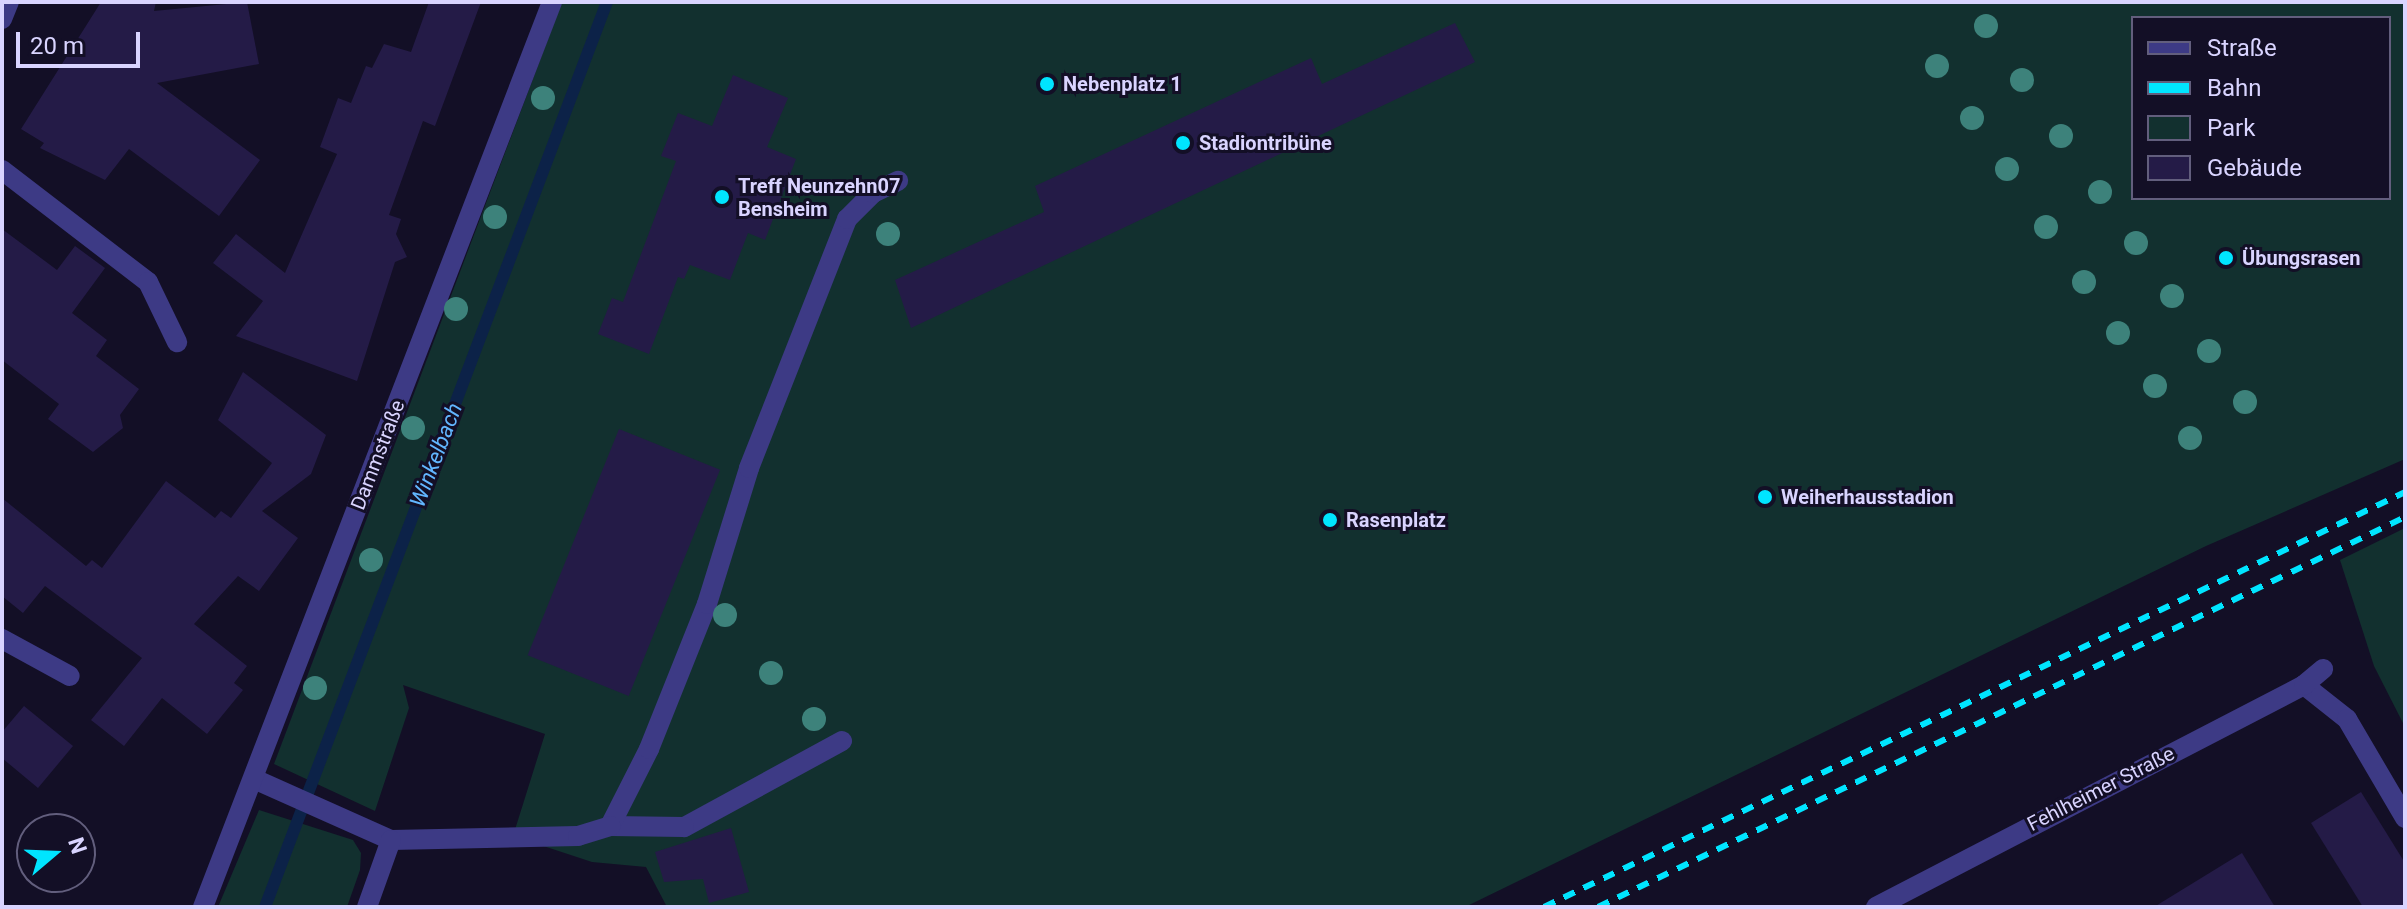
<!DOCTYPE html>
<html>
<head>
<meta charset="utf-8">
<style>
  body { margin:0 }
  #map { position:relative; width:2407px; height:909px; overflow:hidden; background:#130f26; font-family:Roboto,sans-serif }
  div>[style] { position:absolute }
  [style*='--x'] { left:calc(var(--x)*1px); top:calc(var(--y)*1px); width:calc(var(--w)*1px); rotate:calc(var(--a)*1deg) }
  .green>* { inset:0; background:#12302f }
  .stream>* { height:12px; margin:-6px; padding:0 6px; transform-origin:6px; border-radius:6px; background:#0c2248 }
  .building>* { inset:0; background:#241b47; transform-origin:0 0 }
  .minor>* { height:20px; margin:-10px; padding:0 10px; transform-origin:10px; border-radius:10px; background:#3d3a85 }
  .rail>* { height:6px; margin-top:-3px; transform-origin:0; background:repeating-linear-gradient(90deg,#00e5ff 0 12px,transparent 0 22px) }
  .trees>* { width:24px; height:24px; margin:-12px; border-radius:50%; background:#3d827b }
  .dots>* { width:22px; height:22px; translate:-50% -50%; box-sizing:border-box; border:4px solid #130f26; border-radius:50% }
  span { translate:-50% -50%; white-space:nowrap; text-align:center; line-height:1.15; -webkit-text-stroke:6px #130f26; paint-order:stroke }
  .poi-label { font-size:20px; color:#d9d4ff; font-weight:700 }
  .left { translate:0 -50%; text-align:left }
  .street-label { font-size:20px; color:#d9d4ff }
  .water-label { font-size:22px; color:#62b6ff; font-style:italic }
  .frame { position:absolute; inset:0; border:4px solid #d9d4ff; pointer-events:none }
  .legend { position:absolute; left:2131px; top:16px; width:260px; height:184px; box-sizing:border-box; background:#130f26; border:2px solid #625e7d; margin:0; padding:10px 14px; list-style:none; font-size:24px; color:#d9d4ff }
  .legend li { display:flex; align-items:center; gap:16px; height:40px }
  .legend b { width:40px; border:2px solid #625e7d }
  .north { position:absolute; left:16px; top:813px; width:80px; height:80px; box-sizing:border-box; background:#130f26; border:2px solid #625e7d; border-radius:50%; rotate:71deg; font-size:22px; font-weight:700; line-height:32px; text-align:center; color:#d9d4ff }
  .north::after { content:''; display:block; margin:auto; width:28px; height:36px; background:#00e5ff; clip-path:polygon(50% 0,100% 100%,50% 72%,0 100%) }
  .scale { position:absolute; left:16px; top:32px; width:124px; height:36px; box-sizing:border-box; border:4px solid #d9d4ff; border-top:0; padding-left:10px; font-size:24px; line-height:28px; white-space:nowrap; color:#d9d4ff; -webkit-text-stroke:6px #130f26; paint-order:stroke }
</style>
</head>
<body>
<div id="map">
  <div class="green">
    <div style="clip-path:polygon(evenodd,562px 2px,2405px 2px,2405px 459px,2206px 546px,1465px 907px,667px 907px,646px 867px,592px 862px,513px 836px,545px 734px,403px 685px,409px 708px,375px 811px,274px 764px,562px 2px,2133px 18px,2389px 18px,2389px 198px,2133px 198px,2133px 18px)"></div>
    <div style="clip-path:polygon(2405px 528px,2405px 727px,2374px 666px,2340px 560px)"></div>
    <div style="clip-path:polygon(259px 810px,353px 840px,361px 853px,360px 870px,347px 907px,218px 907px)"></div>
  </div>
  <div class="stream">
    <div style="--x:265;--y:907;--w:967;--a:-69.3"></div>
  </div>
  <div class="building">
    <div style="clip-path:polygon(101px 2px,156px 2px,154px 11px,247px 2px,259px 64px,157px 83px,260px 160px,219px 216px,129px 149px,105px 180px,40px 148px,44px 143px,21px 129px)"></div>
    <div style="clip-path:polygon(429px 2px,481px 2px,435px 126px,423px 121px,389px 215px,401px 219px,396px 234px,407px 257px,395px 262px,357px 381px,236px 336px,263px 301px,213px 263px,236px 234px,285px 273px,337px 154px,320px 147px,338px 98px,351px 103px,366px 66px,372px 68px,384px 44px,411px 52px)"></div>
    <div style="clip-path:polygon(1455px 23px,1475px 62px,911px 328px,895px 280px,1044px 212px,1035px 186px,1311px 58px,1322px 84px)"></div>
    <div style="clip-path:polygon(733px 75px,788px 98px,767px 147px,796px 159px,765px 240px,748px 233px,730px 280px,690px 265px,684px 279px,678px 277px,649px 354px,598px 334px,612px 298px,623px 302px,676px 161px,661px 156px,678px 113px,712px 126px)"></div>
    <div style="clip-path:polygon(2px 229px,57px 270px,75px 246px,105px 268px,72px 313px,107px 340px,96px 356px,139px 389px,120px 415px,123px 428px,93px 452px,48px 419px,59px 404px,2px 360px)"></div>
    <div style="clip-path:polygon(243px 372px,326px 435px,311px 474px,262px 511px,298px 538px,259px 591px,238px 576px,194px 624px,247px 666px,234px 683px,243px 690px,207px 734px,162px 698px,124px 746px,91px 720px,142px 658px,45px 586px,23px 613px,2px 596px,2px 498px,86px 566px,92px 560px,102px 568px,166px 481px,215px 518px,221px 511px,231px 518px,272px 463px,218px 420px)"></div>
    <div style="left:619px;top:429px;width:109px;height:244px;rotate:22deg"></div>
    <div style="clip-path:polygon(24px 706px,73px 746px,38px 788px,2px 758px,2px 732px)"></div>
    <div style="clip-path:polygon(2361px 792px,2405px 863px,2405px 907px,2363px 907px,2311px 823px)"></div>
    <div style="clip-path:polygon(731px 828px,749px 892px,709px 903px,703px 879px,664px 882px,655px 852px)"></div>
    <div style="clip-path:polygon(2242px 853px,2275px 907px,2154px 907px)"></div>
  </div>
  <div class="minor">
    <div style="--x:2;--y:19;--w:18;--a:-68"></div>
    <div style="--x:2;--y:170;--w:184;--a:37.5"></div>
    <div style="--x:148;--y:282;--w:67;--a:64.2"></div>
    <div style="--x:2;--y:639;--w:77;--a:28.6"></div>
    <div style="--x:2304;--y:685;--w:55;--a:38.3"></div>
    <div style="--x:2347;--y:719;--w:115;--a:59.6"></div>
    <div style="--x:842;--y:741;--w:180;--a:151.4"></div>
    <div style="--x:684;--y:827;--w:74;--a:-179.2"></div>
    <div style="--x:610;--y:826;--w:86;--a:-63.1"></div>
    <div style="--x:649;--y:749;--w:156;--a:-68.2"></div>
    <div style="--x:707;--y:604;--w:142;--a:-72.8"></div>
    <div style="--x:749;--y:468;--w:268;--a:-68.5"></div>
    <div style="--x:847;--y:219;--w:37;--a:-45"></div>
    <div style="--x:873;--y:193;--w:28;--a:-26"></div>
    <div style="--x:254;--y:779;--w:150;--a:24"></div>
    <div style="--x:391;--y:840;--w:187;--a:-1.2"></div>
    <div style="--x:578;--y:836;--w:34;--a:-17"></div>
    <div style="--x:203;--y:907;--w:970;--a:-68.91"></div>
    <div style="--x:367;--y:907;--w:71;--a:-70.3"></div>
    <div style="--x:1876;--y:907;--w:482;--a:-27.4"></div>
    <div style="--x:2304;--y:685;--w:25;--a:-40"></div>
  </div>
  <div class="rail">
    <div style="--x:1544;--y:907;--w:956;--a:-25.73"></div>
    <div style="--x:1598;--y:907;--w:896;--a:-25.79"></div>
  </div>
  <div class="trees">
    <div style="left:1986px;top:26px"></div>
    <div style="left:1937px;top:66px"></div>
    <div style="left:2022px;top:80px"></div>
    <div style="left:543px;top:98px"></div>
    <div style="left:1972px;top:118px"></div>
    <div style="left:2061px;top:136px"></div>
    <div style="left:2007px;top:169px"></div>
    <div style="left:2100px;top:192px"></div>
    <div style="left:495px;top:217px"></div>
    <div style="left:2046px;top:227px"></div>
    <div style="left:888px;top:234px"></div>
    <div style="left:2136px;top:243px"></div>
    <div style="left:2084px;top:282px"></div>
    <div style="left:2172px;top:296px"></div>
    <div style="left:456px;top:309px"></div>
    <div style="left:2118px;top:333px"></div>
    <div style="left:2209px;top:351px"></div>
    <div style="left:2155px;top:386px"></div>
    <div style="left:2245px;top:402px"></div>
    <div style="left:413px;top:428px"></div>
    <div style="left:2190px;top:438px"></div>
    <div style="left:371px;top:560px"></div>
    <div style="left:725px;top:615px"></div>
    <div style="left:771px;top:673px"></div>
    <div style="left:315px;top:688px"></div>
    <div style="left:814px;top:719px"></div>
  </div>
  <div class="dots">
    <div style="left:1047px;top:84px;background:#00e5ff"></div>
    <div style="left:1183px;top:143px;background:#00e5ff"></div>
    <div style="left:722px;top:197px;background:#00e5ff"></div>
    <div style="left:2226px;top:258px;background:#00e5ff"></div>
    <div style="left:1765px;top:497px;background:#00e5ff"></div>
    <div style="left:1330px;top:520px;background:#00e5ff"></div>
  </div>
  <div class="poi-label">
    <span class="left" style="left:1063px;top:84px">Nebenplatz 1</span>
    <span class="left" style="left:1199px;top:143px">Stadiontribüne</span>
    <span class="left" style="left:738px;top:198px">Treff Neunzehn07<br>Bensheim</span>
    <span class="left" style="left:2242px;top:258px">Übungsrasen</span>
    <span class="left" style="left:1781px;top:497px">Weiherhausstadion</span>
    <span class="left" style="left:1346px;top:520px">Rasenplatz</span>
  </div>
  <div class="street-label">
    <span style="left:378px;top:455px;rotate:-69deg">Dammstraße</span>
    <span style="left:2101px;top:789px;rotate:-27deg">Fehlheimer Straße</span>
  </div>
  <div class="water-label">
    <span style="left:436px;top:455px;rotate:-69deg">Winkelbach</span>
  </div>
  <div class="frame"></div>
  <ul class="legend">
  <li><b style="height:10px;background:#3d3a85"></b>Straße</li>
  <li><b style="height:10px;background:#00e5ff"></b>Bahn</li>
  <li><b style="height:22px;background:#12302f"></b>Park</li>
  <li><b style="height:22px;background:#241b47"></b>Gebäude</li>
  </ul>
  <div class="north">N</div>
  <div class="scale">20 m</div>
</div>
</body>
</html>
